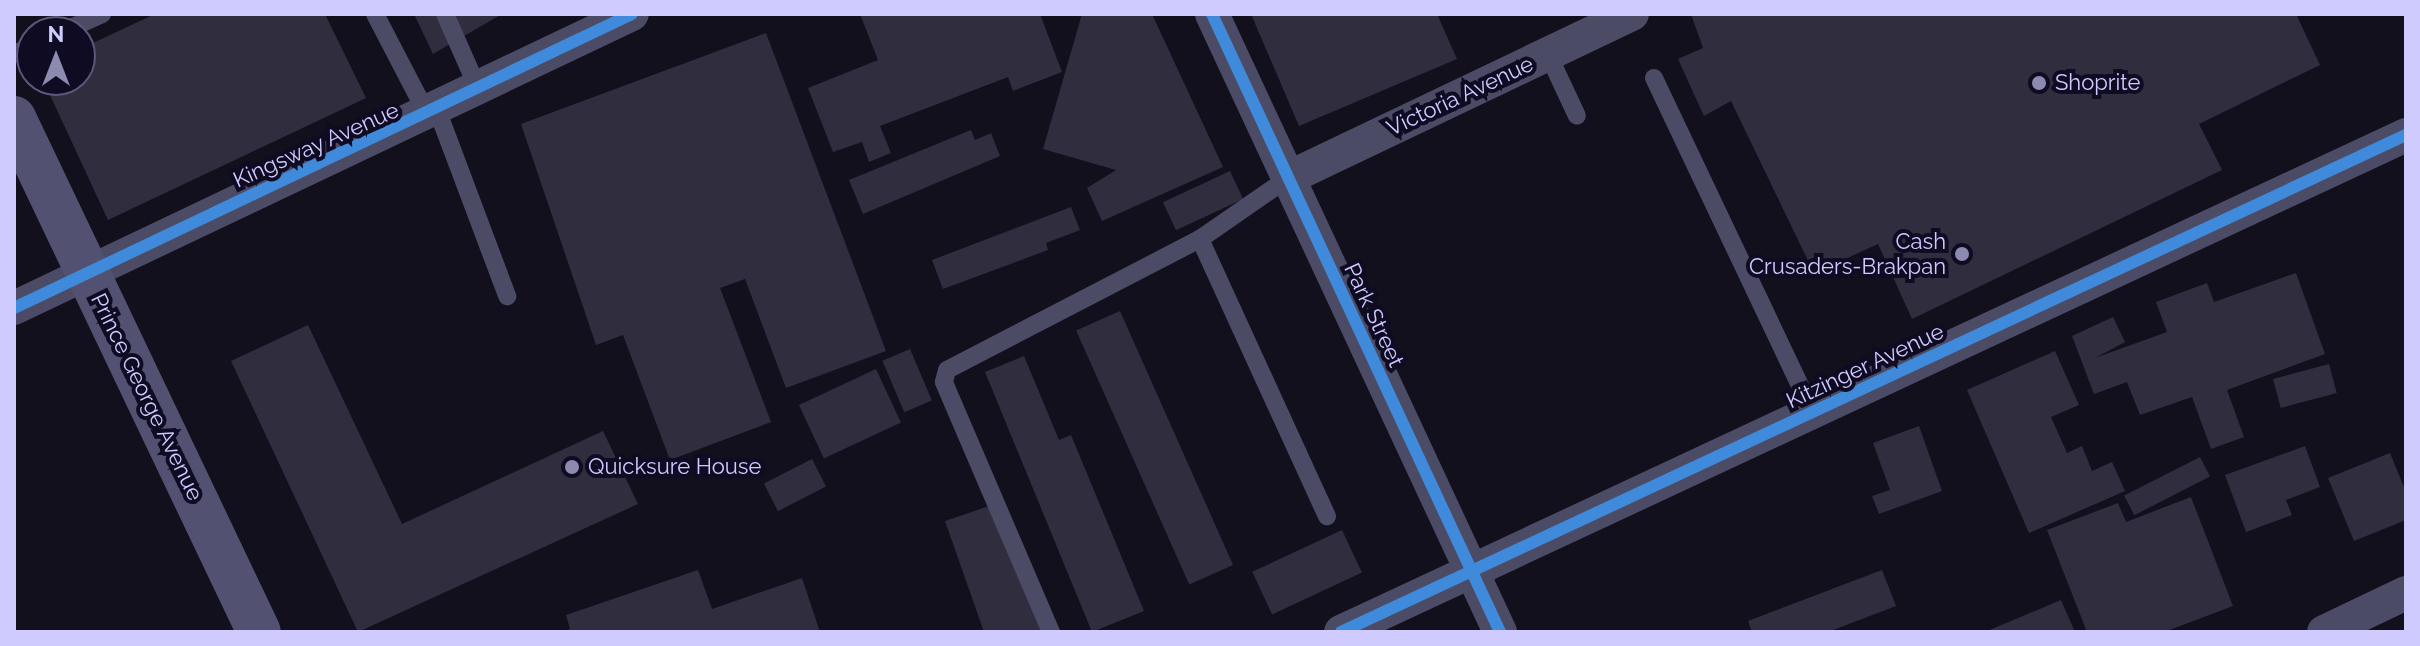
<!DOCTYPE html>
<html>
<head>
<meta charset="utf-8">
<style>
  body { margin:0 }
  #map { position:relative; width:2420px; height:646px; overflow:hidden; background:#12101d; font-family:Raleway,sans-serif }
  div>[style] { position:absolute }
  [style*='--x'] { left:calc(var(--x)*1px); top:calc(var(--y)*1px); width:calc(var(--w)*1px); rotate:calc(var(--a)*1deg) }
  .building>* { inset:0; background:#302d3f; transform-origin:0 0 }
  .service>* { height:18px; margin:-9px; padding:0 9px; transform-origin:9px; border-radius:9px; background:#4b4b66 }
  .minor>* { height:34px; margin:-17px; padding:0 17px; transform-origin:17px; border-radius:17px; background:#4b4b66 }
  .secondary>* { height:44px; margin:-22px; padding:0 22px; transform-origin:22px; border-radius:22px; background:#525171 }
  .cycleway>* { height:12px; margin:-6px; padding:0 6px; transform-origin:6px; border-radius:6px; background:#408adc }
  .dots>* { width:22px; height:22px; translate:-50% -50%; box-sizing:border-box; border:4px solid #0e0b22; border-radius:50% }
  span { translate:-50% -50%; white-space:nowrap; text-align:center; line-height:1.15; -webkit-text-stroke:8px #0e0b22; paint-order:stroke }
  .poi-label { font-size:22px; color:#cfcbff }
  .left { translate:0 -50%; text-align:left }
  .right { translate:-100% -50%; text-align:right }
  .street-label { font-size:22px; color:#cfcbff }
  .frame { position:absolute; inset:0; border:16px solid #cfcbff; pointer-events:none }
  .north { position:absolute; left:16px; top:16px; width:80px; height:80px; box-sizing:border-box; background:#0e0b22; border:2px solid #5b587a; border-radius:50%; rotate:0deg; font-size:22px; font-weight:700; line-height:32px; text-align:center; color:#cfcbff }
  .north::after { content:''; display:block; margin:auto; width:28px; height:36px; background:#8d8ab0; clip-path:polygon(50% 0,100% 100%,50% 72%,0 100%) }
</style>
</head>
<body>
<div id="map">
  <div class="building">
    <div style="clip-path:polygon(155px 14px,325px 14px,366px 98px,108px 220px,43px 80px,80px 80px,80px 49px)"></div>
    <div style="clip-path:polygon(414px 14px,502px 14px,433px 54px)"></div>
    <div style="clip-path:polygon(860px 14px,1040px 14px,1062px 72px,1013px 91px,1008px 77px,880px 126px,891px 153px,869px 162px,862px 142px,833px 152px,808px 88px,878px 60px)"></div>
    <div style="clip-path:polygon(1082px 14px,1152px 14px,1223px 167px,1102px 221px,1087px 188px,1116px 170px,1043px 149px)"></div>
    <div style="clip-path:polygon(1251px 14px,1437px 14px,1457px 59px,1299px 126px)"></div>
    <div style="clip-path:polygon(1691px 14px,2296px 14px,2320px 65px,2199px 124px,2222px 170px,1912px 319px,1878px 244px,1814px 273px,1731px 101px,1704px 116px,1678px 59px,1703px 48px)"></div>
    <div style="clip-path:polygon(766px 33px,886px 351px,786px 388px,745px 279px,720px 288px,771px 422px,670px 460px,623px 335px,596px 345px,521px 124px)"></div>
    <div style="clip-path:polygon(971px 130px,975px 140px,991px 133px,1000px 156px,863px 214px,849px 180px)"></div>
    <div style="left:1230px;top:171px;width:31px;height:74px;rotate:65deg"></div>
    <div style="clip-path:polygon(1071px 207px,1080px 230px,1046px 243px,1048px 250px,943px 289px,932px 260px)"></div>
    <div style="clip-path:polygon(2296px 273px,2325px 354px,2227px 390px,2244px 437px,2211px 449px,2192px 397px,2140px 415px,2127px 382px,2094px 394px,2072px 336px,2113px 317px,2125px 342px,2095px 358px,2167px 332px,2156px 302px,2207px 283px,2214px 302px)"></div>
    <div style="left:1120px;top:311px;width:278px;height:48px;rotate:66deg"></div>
    <div style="clip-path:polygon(308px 325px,402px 524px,603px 431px,638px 504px,358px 632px,231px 361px)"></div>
    <div style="left:910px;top:349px;width:56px;height:30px;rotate:67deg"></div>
    <div style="clip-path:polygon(2055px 351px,2079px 405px,2051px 417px,2067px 453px,2082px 446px,2092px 471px,2112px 462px,2125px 491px,2029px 533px,1967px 390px)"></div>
    <div style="clip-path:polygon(1024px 356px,1059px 440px,1071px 435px,1144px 611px,1092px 632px,985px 372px)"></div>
    <div style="left:2329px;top:364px;width:30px;height:58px;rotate:75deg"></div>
    <div style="left:876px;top:369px;width:59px;height:85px;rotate:65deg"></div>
    <div style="clip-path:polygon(1919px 426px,1942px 491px,1879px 514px,1872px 496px,1890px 490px,1873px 443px)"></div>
    <div style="clip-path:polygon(2305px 446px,2320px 487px,2286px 500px,2292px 515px,2246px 532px,2225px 475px)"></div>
    <div style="clip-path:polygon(2390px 453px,2406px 492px,2406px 520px,2354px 541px,2328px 478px)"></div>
    <div style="left:2200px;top:457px;width:22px;height:85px;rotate:63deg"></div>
    <div style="left:812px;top:459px;width:31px;height:54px;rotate:63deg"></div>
    <div style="clip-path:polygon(2191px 497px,2233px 606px,2164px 632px,2087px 632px,2047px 530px,2118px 503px,2126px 522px)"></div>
    <div style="clip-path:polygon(998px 503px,1043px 632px,984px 632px,945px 521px)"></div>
    <div style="left:1342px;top:530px;width:47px;height:99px;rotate:65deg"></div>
    <div style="clip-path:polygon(698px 570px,712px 609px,802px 578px,820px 632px,561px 632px,570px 629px,566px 615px)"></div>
    <div style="clip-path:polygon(1882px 570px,1896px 606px,1828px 632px,1752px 632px,1748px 621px)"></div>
    <div style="clip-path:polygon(2061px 600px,2075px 632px,1985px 632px)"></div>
  </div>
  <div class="service">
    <div style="--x:375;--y:14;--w:115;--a:62.5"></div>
    <div style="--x:445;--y:14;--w:86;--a:66.1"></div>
    <div style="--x:62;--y:32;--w:44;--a:-24.2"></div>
    <div style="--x:14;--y:54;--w:20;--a:-24"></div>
    <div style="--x:1548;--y:54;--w:68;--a:64.9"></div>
    <div style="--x:1654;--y:78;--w:371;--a:64.6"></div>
    <div style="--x:438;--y:112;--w:197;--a:69.4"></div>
    <div style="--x:1200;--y:239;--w:305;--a:65.4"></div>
    <div style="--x:1051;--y:632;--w:272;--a:-113.2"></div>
    <div style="--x:944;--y:382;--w:12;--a:-76"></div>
    <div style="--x:947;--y:370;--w:285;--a:-27.4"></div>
    <div style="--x:1200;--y:239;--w:107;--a:-34.7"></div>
  </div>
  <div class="minor">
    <div style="--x:1212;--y:14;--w:682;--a:65.01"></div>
    <div style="--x:1288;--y:178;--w:381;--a:-25.5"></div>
    <div style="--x:14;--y:308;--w:684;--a:-25.44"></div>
    <div style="--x:1341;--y:632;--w:1175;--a:-25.02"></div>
    <div style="--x:2324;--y:632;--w:91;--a:-25.4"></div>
  </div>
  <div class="secondary">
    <div style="--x:14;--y:118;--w:569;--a:64.52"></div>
  </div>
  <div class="cycleway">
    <div style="--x:1212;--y:14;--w:682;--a:65.01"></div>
    <div style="--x:14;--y:308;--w:684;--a:-25.44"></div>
    <div style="--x:1341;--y:632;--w:1175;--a:-25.02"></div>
  </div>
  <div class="dots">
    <div style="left:2039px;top:83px;background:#8d8ab0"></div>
    <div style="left:1962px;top:254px;background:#8d8ab0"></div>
    <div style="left:572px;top:467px;background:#8d8ab0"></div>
  </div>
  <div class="poi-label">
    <span class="left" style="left:2055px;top:83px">Shoprite</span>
    <span class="right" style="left:1946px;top:254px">Cash<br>Crusaders-Brakpan</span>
    <span class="left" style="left:588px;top:467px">Quicksure House</span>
  </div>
  <div class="street-label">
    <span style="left:1460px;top:96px;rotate:-25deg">Victoria Avenue</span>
    <span style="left:316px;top:145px;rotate:-24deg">Kingsway Avenue</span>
    <span style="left:1374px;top:315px;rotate:65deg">Park Street</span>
    <span style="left:1865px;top:366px;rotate:-25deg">Kitzinger Avenue</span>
    <span style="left:147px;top:397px;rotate:64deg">Prince George Avenue</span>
  </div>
  <div class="frame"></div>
  <div class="north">N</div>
</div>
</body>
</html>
